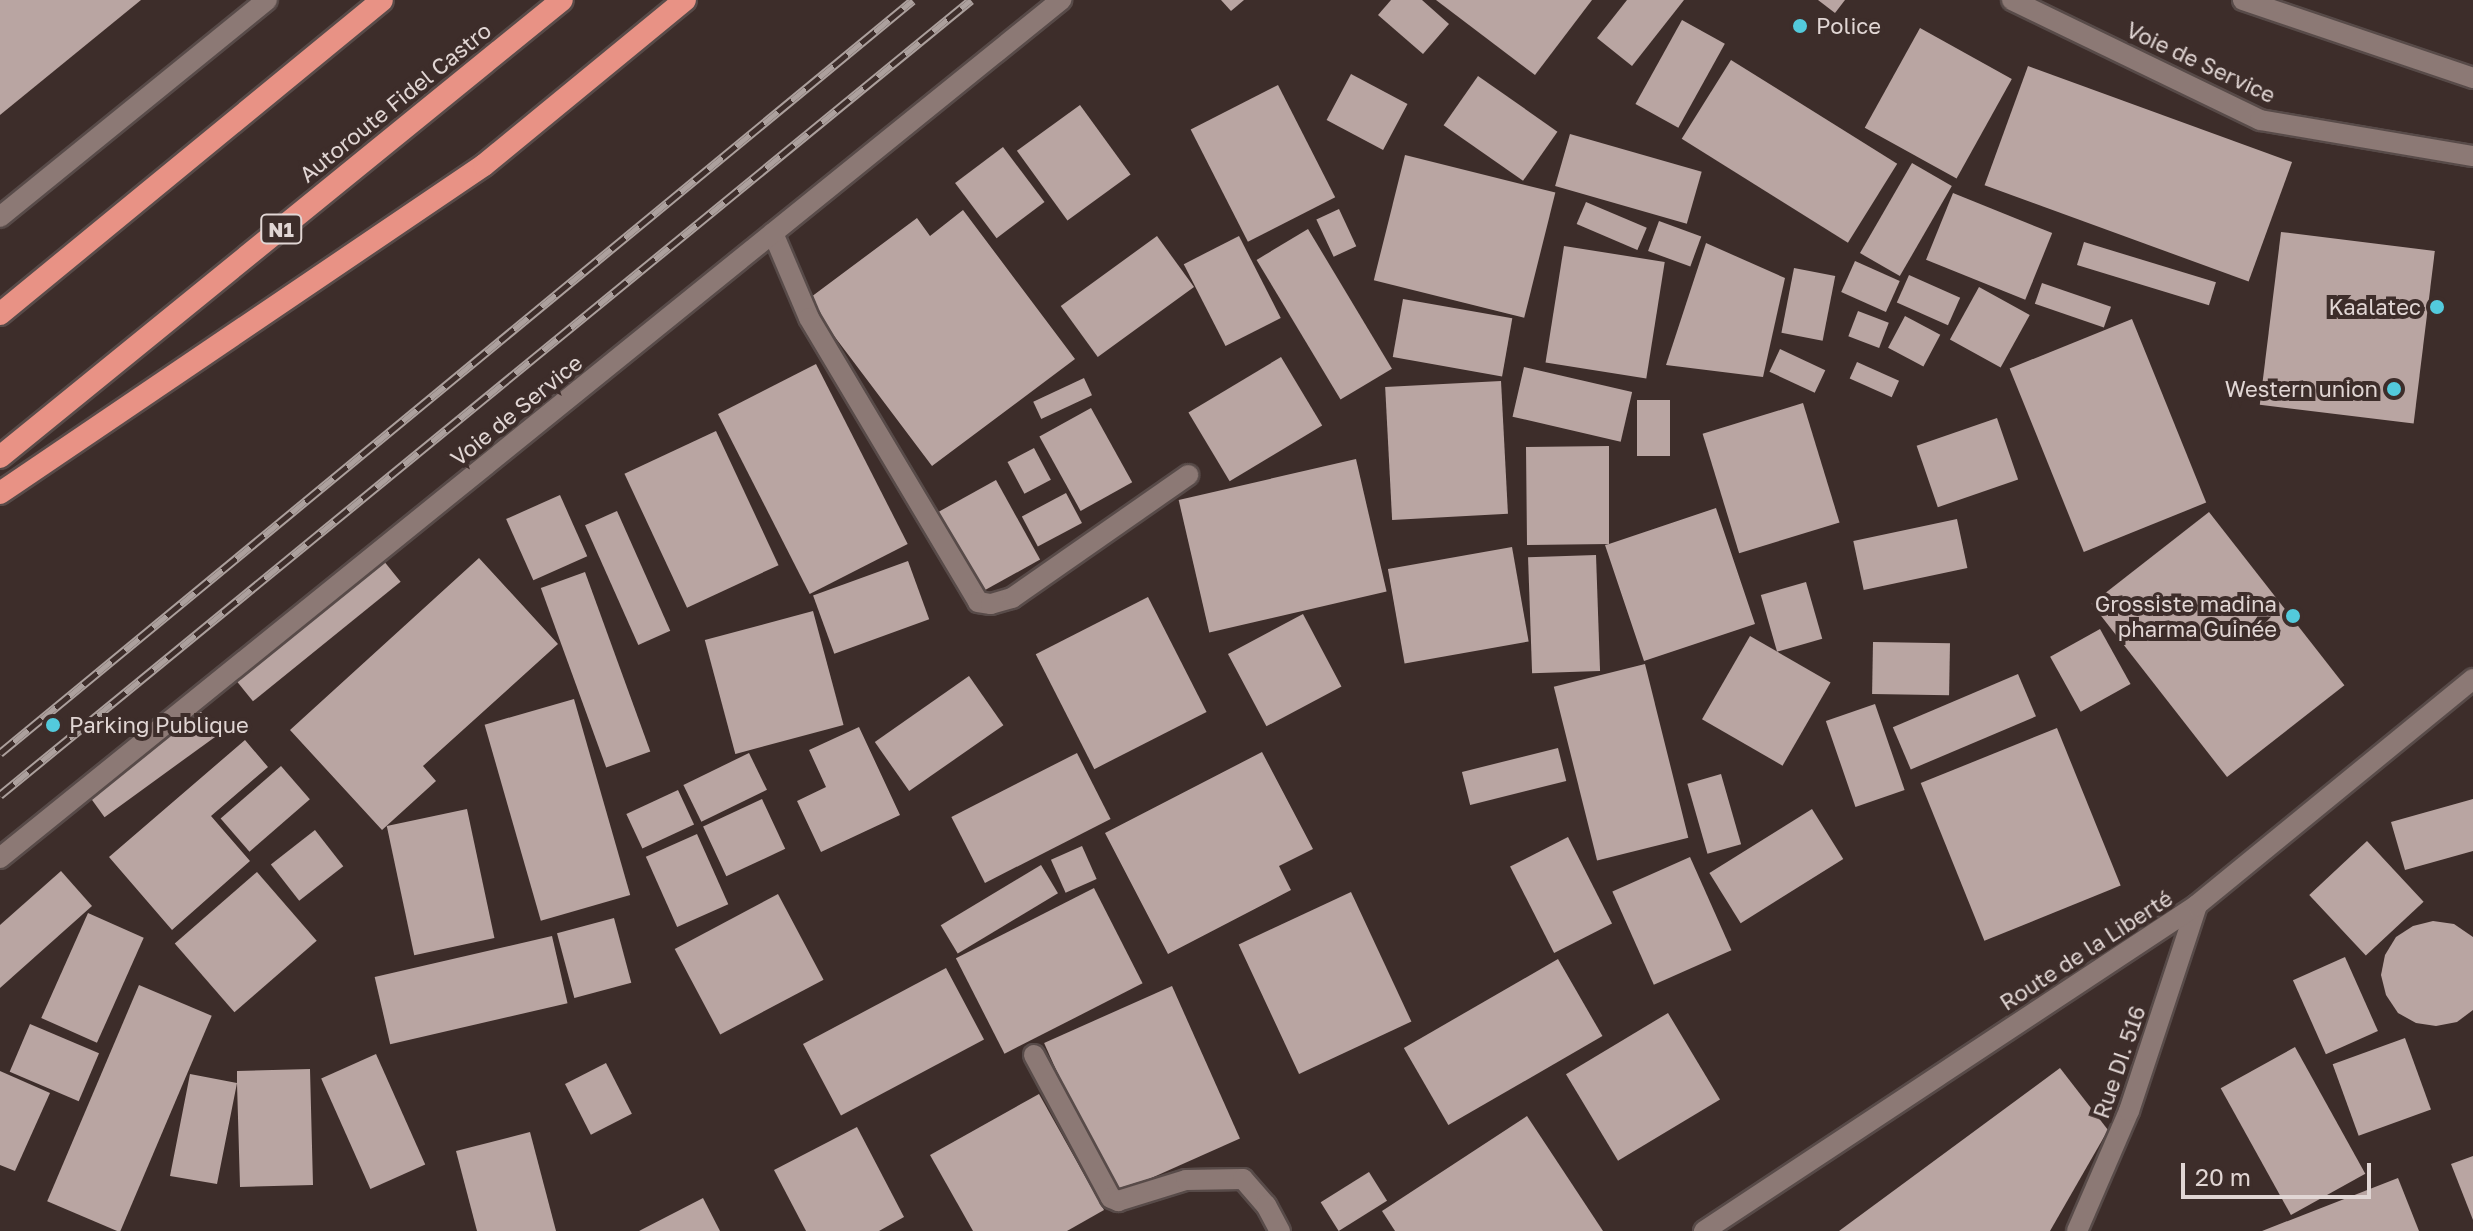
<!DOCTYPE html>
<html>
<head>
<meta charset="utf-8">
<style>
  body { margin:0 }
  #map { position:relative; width:2473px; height:1231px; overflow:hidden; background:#3d2d2a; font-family:"Golos Text",sans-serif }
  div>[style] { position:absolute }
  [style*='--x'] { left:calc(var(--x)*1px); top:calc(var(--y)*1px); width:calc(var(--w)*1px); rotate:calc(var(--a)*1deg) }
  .building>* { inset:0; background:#b9a5a2; transform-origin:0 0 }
  .roads { filter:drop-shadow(2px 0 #584b49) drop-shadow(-2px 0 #584b49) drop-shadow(0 2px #584b49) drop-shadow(0 -2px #584b49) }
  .minor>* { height:20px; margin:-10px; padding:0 10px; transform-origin:10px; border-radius:10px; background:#8c7975 }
  .secondary>* { height:20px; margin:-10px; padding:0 10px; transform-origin:10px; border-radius:10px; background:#8c7975 }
  .trunk>* { height:22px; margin:-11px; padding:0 11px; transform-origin:11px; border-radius:11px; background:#e89285 }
  .rail>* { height:9px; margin-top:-4.5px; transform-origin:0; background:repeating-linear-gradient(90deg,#3d2d2a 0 18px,#aca09d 0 36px); box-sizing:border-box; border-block:2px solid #aca09d }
  .dots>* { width:22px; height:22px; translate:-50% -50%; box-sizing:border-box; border:4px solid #3d2d2a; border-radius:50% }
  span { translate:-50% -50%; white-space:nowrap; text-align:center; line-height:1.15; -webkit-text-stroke:8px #3d2d2a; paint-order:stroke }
  .shield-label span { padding:2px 6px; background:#3d2d2a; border:2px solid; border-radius:6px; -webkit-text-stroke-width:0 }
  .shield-label { font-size:20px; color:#e1d6d4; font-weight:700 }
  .poi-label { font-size:22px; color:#e1d6d4 }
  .left { translate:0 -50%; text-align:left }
  .right { translate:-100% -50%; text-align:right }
  .street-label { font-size:22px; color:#e1d6d4 }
  .scale { position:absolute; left:2181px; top:1163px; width:190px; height:36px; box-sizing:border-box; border:4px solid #e1d6d4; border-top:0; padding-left:10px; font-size:24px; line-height:28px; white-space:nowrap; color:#e1d6d4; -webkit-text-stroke:6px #3d2d2a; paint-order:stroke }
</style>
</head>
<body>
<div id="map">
  <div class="building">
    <div style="clip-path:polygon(0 0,141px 0,0 115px)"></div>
    <div style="clip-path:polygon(1221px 0,1244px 0,1231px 11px)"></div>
    <div style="clip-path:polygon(1391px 0,1422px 0,1449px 24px,1423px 54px,1378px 15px)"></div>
    <div style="clip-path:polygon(1436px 0,1592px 0,1535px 75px)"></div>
    <div style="clip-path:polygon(1627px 0,1684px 0,1632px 66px,1597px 38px)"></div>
    <div style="clip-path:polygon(1818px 0,1845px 0,1835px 13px)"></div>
    <div style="left:1682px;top:20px;width:49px;height:96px;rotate:29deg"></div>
    <div style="left:1920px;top:28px;width:105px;height:114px;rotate:29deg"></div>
    <div style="left:1731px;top:60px;width:196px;height:93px;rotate:32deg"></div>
    <div style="left:2028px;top:66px;width:281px;height:127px;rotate:20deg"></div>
    <div style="left:1351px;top:74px;width:64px;height:52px;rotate:28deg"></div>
    <div style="left:1478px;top:76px;width:97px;height:60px;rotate:35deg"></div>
    <div style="left:1278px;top:85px;width:126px;height:98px;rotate:63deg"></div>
    <div style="left:1080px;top:105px;width:86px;height:78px;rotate:54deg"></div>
    <div style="left:1570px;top:134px;width:137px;height:54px;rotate:16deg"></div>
    <div style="left:1003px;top:147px;width:69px;height:60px;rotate:53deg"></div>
    <div style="left:1405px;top:155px;width:155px;height:129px;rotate:14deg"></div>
    <div style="left:1912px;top:163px;width:46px;height:104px;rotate:30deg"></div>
    <div style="left:1953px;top:193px;width:107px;height:72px;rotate:22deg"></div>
    <div style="left:1586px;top:202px;width:66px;height:24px;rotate:23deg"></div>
    <div style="left:1339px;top:209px;width:41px;height:25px;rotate:65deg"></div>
    <div style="clip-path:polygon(963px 210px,1075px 359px,932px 466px,807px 300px,917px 218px,930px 236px)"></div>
    <div style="left:1659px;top:221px;width:45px;height:32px;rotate:20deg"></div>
    <div style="left:1308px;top:229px;width:163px;height:60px;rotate:59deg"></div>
    <div style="left:2281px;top:232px;width:155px;height:174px;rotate:7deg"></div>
    <div style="left:1157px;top:236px;width:63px;height:119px;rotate:54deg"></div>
    <div style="left:1239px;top:236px;width:92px;height:62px;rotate:63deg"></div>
    <div style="left:2084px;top:242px;width:138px;height:24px;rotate:17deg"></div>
    <div style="clip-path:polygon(1706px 243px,1785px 278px,1763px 377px,1666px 365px)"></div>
    <div style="left:1564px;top:246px;width:102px;height:118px;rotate:9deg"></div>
    <div style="left:1855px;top:261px;width:49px;height:34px;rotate:24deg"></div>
    <div style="left:1794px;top:268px;width:42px;height:66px;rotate:11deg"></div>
    <div style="left:1909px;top:275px;width:56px;height:30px;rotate:24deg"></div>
    <div style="left:2042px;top:283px;width:73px;height:22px;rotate:19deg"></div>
    <div style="left:1979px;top:287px;width:58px;height:60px;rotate:29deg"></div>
    <div style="left:1403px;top:299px;width:111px;height:59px;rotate:10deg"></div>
    <div style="left:1858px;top:311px;width:33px;height:27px;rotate:21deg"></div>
    <div style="left:1905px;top:316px;width:40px;height:36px;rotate:28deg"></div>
    <div style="left:2132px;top:319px;width:198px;height:132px;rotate:68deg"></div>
    <div style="left:1780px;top:349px;width:50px;height:25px;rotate:25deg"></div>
    <div style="left:1281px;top:357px;width:80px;height:108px;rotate:59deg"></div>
    <div style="left:1857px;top:362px;width:46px;height:18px;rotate:24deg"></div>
    <div style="left:816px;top:364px;width:202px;height:110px;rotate:63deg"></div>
    <div style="left:1524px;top:367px;width:111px;height:51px;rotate:13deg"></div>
    <div style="left:1084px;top:378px;width:19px;height:56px;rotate:65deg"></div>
    <div style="left:1501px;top:381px;width:133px;height:116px;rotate:87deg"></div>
    <div style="left:1637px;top:400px;width:33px;height:56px"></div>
    <div style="left:1803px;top:403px;width:125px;height:105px;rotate:73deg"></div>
    <div style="left:1091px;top:408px;width:85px;height:59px;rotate:61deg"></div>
    <div style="left:1997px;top:418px;width:65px;height:85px;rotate:71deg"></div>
    <div style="left:716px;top:431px;width:148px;height:101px;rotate:65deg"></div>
    <div style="clip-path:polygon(1609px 446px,1609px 544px,1716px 508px,1755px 624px,1644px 661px,1605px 545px,1609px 544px,1527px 545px,1526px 447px)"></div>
    <div style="left:1034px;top:448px;width:36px;height:30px;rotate:62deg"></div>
    <div style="left:1356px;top:459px;width:136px;height:182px;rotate:77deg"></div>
    <div style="left:996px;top:480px;width:91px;height:68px;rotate:61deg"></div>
    <div style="left:1066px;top:493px;width:34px;height:50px;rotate:62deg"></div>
    <div style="left:560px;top:495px;width:67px;height:59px;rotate:66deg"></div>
    <div style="left:617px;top:511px;width:131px;height:35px;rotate:66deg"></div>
    <div style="left:2209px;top:512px;width:220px;height:149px;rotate:52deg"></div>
    <div style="left:1957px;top:519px;width:50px;height:106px;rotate:78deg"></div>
    <div style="left:1512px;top:547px;width:96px;height:126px;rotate:80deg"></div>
    <div style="left:1596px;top:555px;width:116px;height:68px;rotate:88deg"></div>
    <div style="clip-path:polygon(479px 558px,558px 644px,423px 766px,436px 781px,382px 830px,290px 730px)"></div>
    <div style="left:383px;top:560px;width:28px;height:190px;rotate:51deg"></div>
    <div style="left:908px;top:561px;width:62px;height:101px;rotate:70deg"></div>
    <div style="left:585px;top:572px;width:191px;height:47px;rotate:70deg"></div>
    <div style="left:1806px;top:582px;width:59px;height:47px;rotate:74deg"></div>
    <div style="left:1148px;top:597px;width:129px;height:126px;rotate:63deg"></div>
    <div style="left:813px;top:611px;width:118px;height:112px;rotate:75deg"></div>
    <div style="left:1303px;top:614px;width:82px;height:85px;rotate:62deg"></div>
    <div style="left:2100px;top:629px;width:63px;height:57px;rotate:61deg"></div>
    <div style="left:1750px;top:636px;width:93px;height:96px;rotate:30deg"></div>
    <div style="left:1873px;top:642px;width:77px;height:52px;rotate:1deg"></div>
    <div style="left:1645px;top:664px;width:179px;height:94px;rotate:76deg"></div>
    <div style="left:2018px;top:674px;width:46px;height:136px;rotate:67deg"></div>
    <div style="left:969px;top:676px;width:60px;height:115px;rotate:55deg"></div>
    <div style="left:574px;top:699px;width:204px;height:93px;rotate:74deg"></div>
    <div style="left:1875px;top:704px;width:91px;height:52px;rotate:71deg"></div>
    <div style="left:199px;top:709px;width:32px;height:140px;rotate:54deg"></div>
    <div style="clip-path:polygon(859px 727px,900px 815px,821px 852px,797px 801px,826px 787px,809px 750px)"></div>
    <div style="left:2057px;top:728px;width:170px;height:147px;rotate:68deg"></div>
    <div style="clip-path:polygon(245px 740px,268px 767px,211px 816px,250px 861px,172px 930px,109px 857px)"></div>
    <div style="left:1558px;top:748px;width:34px;height:99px;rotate:76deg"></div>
    <div style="clip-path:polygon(1262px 752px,1313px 849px,1279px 866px,1291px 890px,1168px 954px,1105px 833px)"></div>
    <div style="left:749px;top:753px;width:41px;height:73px;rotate:64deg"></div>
    <div style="left:1077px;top:753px;width:74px;height:141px;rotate:63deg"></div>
    <div style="left:281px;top:766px;width:44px;height:80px;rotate:49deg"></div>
    <div style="left:1721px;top:774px;width:73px;height:35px;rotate:74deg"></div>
    <div style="left:678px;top:790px;width:38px;height:57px;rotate:65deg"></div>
    <div style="left:762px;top:799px;width:55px;height:65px;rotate:65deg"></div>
    <div style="clip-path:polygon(2473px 799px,2473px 851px,2405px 870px,2391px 822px)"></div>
    <div style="left:467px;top:809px;width:132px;height:82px;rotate:78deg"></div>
    <div style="left:1812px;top:809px;width:59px;height:121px;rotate:58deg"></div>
    <div style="left:315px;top:830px;width:46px;height:56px;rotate:52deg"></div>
    <div style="left:697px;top:834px;width:77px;height:56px;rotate:66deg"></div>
    <div style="left:1568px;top:837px;width:97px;height:65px;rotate:63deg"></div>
    <div style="left:2367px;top:841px;width:83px;height:79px;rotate:47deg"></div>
    <div style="left:1082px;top:846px;width:36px;height:34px;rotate:66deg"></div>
    <div style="left:1690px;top:857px;width:102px;height:85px;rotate:66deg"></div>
    <div style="left:1041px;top:865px;width:33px;height:117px;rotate:59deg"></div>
    <div style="clip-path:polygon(61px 871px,92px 906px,0 988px,0 925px)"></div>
    <div style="left:257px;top:872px;width:91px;height:109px;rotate:49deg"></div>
    <div style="left:1094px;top:888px;width:107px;height:155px;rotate:63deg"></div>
    <div style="left:1351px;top:892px;width:143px;height:124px;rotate:65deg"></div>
    <div style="left:778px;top:894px;width:97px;height:117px;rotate:62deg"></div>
    <div style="left:88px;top:913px;width:61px;height:115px;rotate:24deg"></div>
    <div style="left:614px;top:918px;width:67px;height:59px;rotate:75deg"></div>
    <div style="clip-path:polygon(2433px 921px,2454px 924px,2473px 937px,2473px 1010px,2457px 1022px,2436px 1026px,2416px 1023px,2398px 1013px,2386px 995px,2381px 975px,2385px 955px,2396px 937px,2413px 926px)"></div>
    <div style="left:552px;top:936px;width:69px;height:182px;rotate:77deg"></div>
    <div style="left:2345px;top:957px;width:81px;height:57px;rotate:66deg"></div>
    <div style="left:1558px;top:959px;width:89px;height:178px;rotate:60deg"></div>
    <div style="left:946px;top:968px;width:81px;height:162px;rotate:62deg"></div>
    <div style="left:139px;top:985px;width:79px;height:235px;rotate:23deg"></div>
    <div style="left:1172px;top:986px;width:167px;height:140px;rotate:66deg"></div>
    <div style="left:1668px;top:1013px;width:101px;height:119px;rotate:59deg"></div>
    <div style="left:30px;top:1024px;width:75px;height:52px;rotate:23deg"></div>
    <div style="left:2405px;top:1038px;width:76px;height:77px;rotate:70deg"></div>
    <div style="left:2295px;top:1047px;width:145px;height:85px;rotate:61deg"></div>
    <div style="left:376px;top:1054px;width:121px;height:60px;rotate:66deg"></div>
    <div style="left:606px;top:1063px;width:57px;height:46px;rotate:63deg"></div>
    <div style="clip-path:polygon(2060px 1068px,2108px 1130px,2050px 1231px,1839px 1231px)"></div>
    <div style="clip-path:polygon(310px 1069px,313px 1185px,240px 1187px,237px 1083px,217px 1184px,170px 1176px,190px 1074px,237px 1083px,237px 1071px)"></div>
    <div style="clip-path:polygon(0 1071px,50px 1093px,15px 1171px,0 1165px)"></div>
    <div style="clip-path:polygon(1039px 1094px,1104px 1210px,1067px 1231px,973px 1231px,930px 1155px)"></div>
    <div style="clip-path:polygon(1527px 1116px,1603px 1231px,1395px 1231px,1382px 1211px)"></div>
    <div style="clip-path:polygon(857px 1127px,904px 1217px,879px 1231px,806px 1231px,774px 1170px)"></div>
    <div style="clip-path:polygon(530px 1132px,556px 1231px,477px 1231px,456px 1151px)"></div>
    <div style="clip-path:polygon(2473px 1156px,2473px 1220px,2451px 1164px)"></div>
    <div style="left:1369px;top:1172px;width:34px;height:57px;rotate:58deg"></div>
    <div style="clip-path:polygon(2398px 1178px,2419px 1231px,2262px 1231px)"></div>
    <div style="clip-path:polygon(703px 1198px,720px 1231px,639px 1231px)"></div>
  </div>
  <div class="roads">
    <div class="minor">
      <div style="--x:2012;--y:0;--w:276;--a:25.8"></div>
      <div style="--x:2260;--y:120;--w:216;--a:9.6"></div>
      <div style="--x:0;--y:217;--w:344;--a:-39.1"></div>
      <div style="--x:773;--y:233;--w:92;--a:67"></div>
      <div style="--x:809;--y:318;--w:330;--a:59.2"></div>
      <div style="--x:978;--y:602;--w:13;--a:9"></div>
      <div style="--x:991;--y:604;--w:22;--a:-16"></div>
      <div style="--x:1012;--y:598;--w:215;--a:-34.9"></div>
      <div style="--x:0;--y:858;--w:1365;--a:-38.96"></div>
      <div style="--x:1034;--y:1055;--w:162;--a:61.7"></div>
      <div style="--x:1111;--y:1198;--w:8;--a:23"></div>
      <div style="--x:1118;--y:1201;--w:71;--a:-17.2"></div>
      <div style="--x:1186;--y:1180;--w:57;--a:-1"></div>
      <div style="--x:1243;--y:1179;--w:35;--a:49"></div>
      <div style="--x:1266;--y:1205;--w:30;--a:62"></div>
      <div style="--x:2077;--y:1231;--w:131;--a:-66.6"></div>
      <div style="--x:2129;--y:1111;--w:217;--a:-71.7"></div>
    </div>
    <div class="secondary">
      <div style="--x:2243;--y:0;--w:243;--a:18.7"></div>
      <div style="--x:1704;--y:1231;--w:591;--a:-33.47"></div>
      <div style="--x:2197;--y:905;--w:357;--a:-39.3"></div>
    </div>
    <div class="trunk">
      <div style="--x:0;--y:314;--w:494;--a:-39.4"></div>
      <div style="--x:0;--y:457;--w:724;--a:-39.12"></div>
      <div style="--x:0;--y:493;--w:585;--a:-34.12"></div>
      <div style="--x:484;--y:165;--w:260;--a:-39.4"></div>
    </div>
  </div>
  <div class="rail">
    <div style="--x:0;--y:753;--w:1183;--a:-39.51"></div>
    <div style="--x:0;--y:795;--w:1255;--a:-39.31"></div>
  </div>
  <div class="dots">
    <div style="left:1800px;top:26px;background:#53cadc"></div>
    <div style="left:2437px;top:307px;background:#53cadc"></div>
    <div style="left:2394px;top:389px;background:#53cadc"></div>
    <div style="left:2293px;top:616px;background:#53cadc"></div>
    <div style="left:53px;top:725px;background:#53cadc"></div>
  </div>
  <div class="shield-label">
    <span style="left:281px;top:229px">N1</span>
  </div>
  <div class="poi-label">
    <span class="left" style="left:1816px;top:26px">Police</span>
    <span class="right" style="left:2421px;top:307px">Kaalatec</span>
    <span class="right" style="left:2378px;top:389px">Western union</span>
    <span class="right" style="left:2277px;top:616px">Grossiste madina<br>pharma Guinée</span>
    <span class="left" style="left:69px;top:725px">Parking Publique</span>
  </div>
  <div class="street-label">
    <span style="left:2201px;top:62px;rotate:25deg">Voie de Service</span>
    <span style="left:395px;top:102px;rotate:-39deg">Autoroute Fidel Castro</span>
    <span style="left:516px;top:410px;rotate:-39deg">Voie de Service</span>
    <span style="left:2086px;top:950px;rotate:-33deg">Route de la Liberté</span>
    <span style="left:2119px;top:1062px;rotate:-71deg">Rue DI. 516</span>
  </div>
  <div class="scale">20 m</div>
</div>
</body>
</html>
